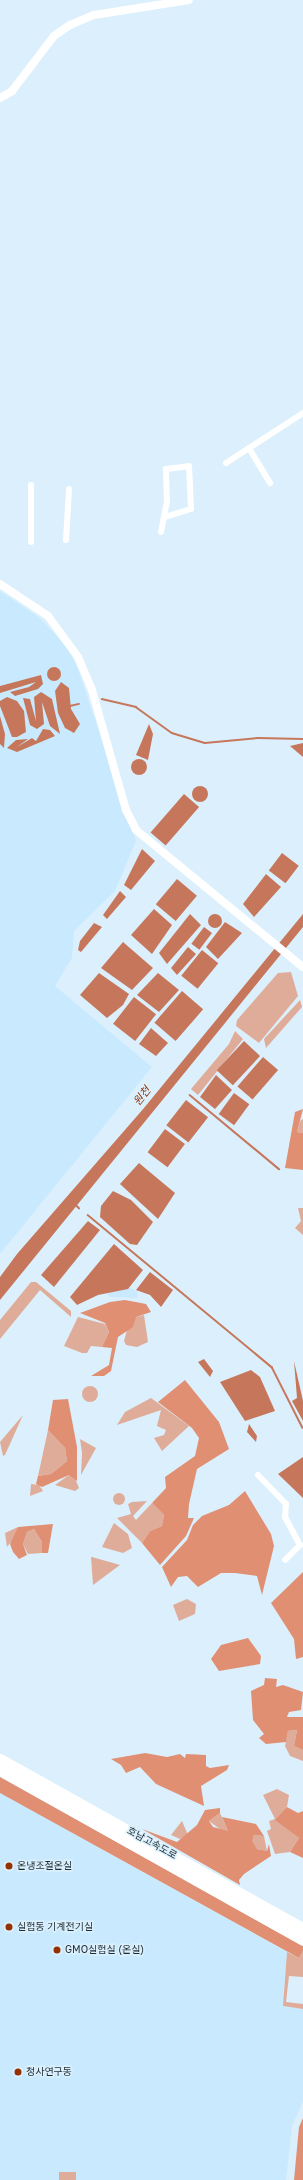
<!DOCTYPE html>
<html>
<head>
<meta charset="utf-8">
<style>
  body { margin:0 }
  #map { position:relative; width:303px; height:2180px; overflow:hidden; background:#dbf0fc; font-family:"Golos Text","Noto Sans KR",sans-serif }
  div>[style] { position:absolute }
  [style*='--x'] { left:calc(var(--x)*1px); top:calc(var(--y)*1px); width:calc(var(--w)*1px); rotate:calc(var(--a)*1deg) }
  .built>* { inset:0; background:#c9eafe }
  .green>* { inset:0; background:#dfac9a; transform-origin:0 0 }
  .round { border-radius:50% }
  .forest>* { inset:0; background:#e08f73 }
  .water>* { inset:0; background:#c6775b; transform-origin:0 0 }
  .stream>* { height:1.5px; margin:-0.75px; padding:0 0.75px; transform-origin:0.75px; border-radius:0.75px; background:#c6775b }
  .street>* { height:6px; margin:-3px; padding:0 3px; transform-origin:3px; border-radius:3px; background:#fff }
  .secondary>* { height:8px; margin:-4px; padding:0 4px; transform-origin:4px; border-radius:4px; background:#fff }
  .highway>* { height:11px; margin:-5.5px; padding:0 5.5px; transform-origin:5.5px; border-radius:5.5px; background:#fff }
  .dots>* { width:11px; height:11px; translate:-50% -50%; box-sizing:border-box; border:2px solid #dbf0fc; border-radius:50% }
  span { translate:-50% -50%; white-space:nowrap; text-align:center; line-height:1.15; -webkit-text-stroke:3px #dbf0fc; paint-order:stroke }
  .street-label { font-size:10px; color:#1e2c33 }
  .poi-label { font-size:10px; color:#1e2c33 }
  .left { translate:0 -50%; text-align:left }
  .water-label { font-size:11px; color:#8e3003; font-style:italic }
</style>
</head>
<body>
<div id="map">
  <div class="built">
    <div style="clip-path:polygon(0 591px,40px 618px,68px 648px,78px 669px,136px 841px,115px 891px,74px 931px,72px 958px,55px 986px,152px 1067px,0 1254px)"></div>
    <div style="clip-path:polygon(129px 1287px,138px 1292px,137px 1298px,110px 1297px,106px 1292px)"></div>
    <div style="clip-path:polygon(0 1793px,287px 1952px,283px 2006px,303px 2009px,303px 2102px,292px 2126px,286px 2180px,0 2180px)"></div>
  </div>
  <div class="green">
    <div style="clip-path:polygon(291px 972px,298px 996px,259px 1043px,236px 1026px,237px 1020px,278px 973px)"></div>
    <div style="clip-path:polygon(300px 1000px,302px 1007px,266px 1048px,264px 1039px)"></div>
    <div style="clip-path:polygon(235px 1031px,243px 1039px,198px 1095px,191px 1089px,229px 1044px)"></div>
    <div style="clip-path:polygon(303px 1119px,303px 1133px,297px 1132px,300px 1121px)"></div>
    <div style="clip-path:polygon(298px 1208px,303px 1208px,303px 1235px,295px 1228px,301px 1221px)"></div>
    <div style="clip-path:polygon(31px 1282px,36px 1282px,71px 1311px,71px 1317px,40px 1290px,0 1339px,0 1320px)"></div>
    <div style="clip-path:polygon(144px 1315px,148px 1342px,137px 1347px,126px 1345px,124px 1341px,127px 1330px,136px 1317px)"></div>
    <div style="clip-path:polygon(78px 1317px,105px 1324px,109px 1332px,102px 1347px,91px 1346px,87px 1353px,82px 1353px,64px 1346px)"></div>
    <div class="round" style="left:82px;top:1386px;width:16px;height:16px"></div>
    <div style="clip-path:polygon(151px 1398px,189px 1426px,162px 1451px,154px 1438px,164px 1435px,166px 1430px,157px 1426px,161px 1410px,117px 1425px,125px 1412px)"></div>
    <div style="clip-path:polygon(23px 1415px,5px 1455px,3px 1456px,0 1442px)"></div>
    <div style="clip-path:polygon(48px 1430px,65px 1448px,67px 1461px,51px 1474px,38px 1476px)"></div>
    <div style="clip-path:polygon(80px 1439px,96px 1448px,81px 1475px,82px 1453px)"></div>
    <div style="clip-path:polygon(69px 1475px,74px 1476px,79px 1488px,75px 1491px,55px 1485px)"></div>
    <div style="clip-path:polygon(31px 1484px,39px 1485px,43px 1491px,30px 1496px)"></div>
    <div class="round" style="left:113px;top:1493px;width:12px;height:12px"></div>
    <div style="clip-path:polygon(147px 1501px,133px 1516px,136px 1520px,152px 1503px,164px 1515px,162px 1526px,150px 1531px,142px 1543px,117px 1518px,131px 1514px,128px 1504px,132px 1502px)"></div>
    <div style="clip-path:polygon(114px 1523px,128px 1534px,132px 1548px,123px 1553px,102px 1547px)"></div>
    <div style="clip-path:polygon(18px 1527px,17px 1534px,7px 1547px,5px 1533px)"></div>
    <div style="clip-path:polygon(34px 1529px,42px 1542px,42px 1553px,28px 1554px,23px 1544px,27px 1532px)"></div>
    <div style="clip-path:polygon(91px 1557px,92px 1557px,120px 1565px,93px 1585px)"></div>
    <div style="clip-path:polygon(187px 1599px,196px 1604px,195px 1614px,179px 1621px,173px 1605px)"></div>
    <div style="clip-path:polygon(297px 1730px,294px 1746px,303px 1750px,303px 1761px,290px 1756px,285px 1746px,288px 1731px)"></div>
    <div style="clip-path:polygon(277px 1789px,289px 1795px,287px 1807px,276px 1820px,299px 1838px,290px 1852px,275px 1854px,267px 1831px,271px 1829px,269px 1821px,275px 1819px,263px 1795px)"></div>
    <div style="clip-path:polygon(220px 1813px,228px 1831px,225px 1833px,209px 1821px)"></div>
    <div style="clip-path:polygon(182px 1821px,188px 1835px,180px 1839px,171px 1835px)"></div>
    <div style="clip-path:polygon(254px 1835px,264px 1836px,267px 1851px,257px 1849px,251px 1841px)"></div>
    <div style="clip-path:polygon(303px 1951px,303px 1977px,289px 1976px,286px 2002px,303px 2004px,303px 2009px,283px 2006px,287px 1952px,299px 1958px)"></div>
    <div style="left:59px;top:2172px;width:17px;height:8px"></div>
  </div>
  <div class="forest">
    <div style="clip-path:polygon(303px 1109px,297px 1132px,303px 1133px,303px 1170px,285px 1168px,295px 1112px)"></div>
    <div style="clip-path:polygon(125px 1300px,146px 1304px,151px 1312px,136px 1317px,133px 1327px,118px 1337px,111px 1371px,104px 1376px,91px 1376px,109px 1365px,112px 1348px,102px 1347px,109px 1332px,105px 1323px,80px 1313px,110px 1302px)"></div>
    <div style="clip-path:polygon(185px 1380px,219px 1422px,229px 1449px,197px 1469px,189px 1504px,188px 1518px,194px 1518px,186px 1536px,160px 1565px,142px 1543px,150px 1531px,162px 1526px,164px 1515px,152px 1503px,166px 1488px,165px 1477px,195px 1456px,199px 1438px,192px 1428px,158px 1402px)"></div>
    <div style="clip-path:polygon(68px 1399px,77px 1447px,77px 1481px,69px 1475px,42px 1487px,36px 1484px,38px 1476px,51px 1474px,67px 1461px,65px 1448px,48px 1430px,53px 1400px)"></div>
    <div style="clip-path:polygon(245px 1491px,271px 1534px,274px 1546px,262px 1595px,257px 1576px,235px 1573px,221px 1573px,198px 1587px,187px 1576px,178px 1577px,171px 1587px,162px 1567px,187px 1540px,193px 1525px,202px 1516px,229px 1505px)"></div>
    <div style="clip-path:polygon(53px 1524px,48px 1553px,42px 1553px,42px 1542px,34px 1529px,27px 1532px,23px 1544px,27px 1555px,19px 1559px,13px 1552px,10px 1544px,18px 1527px)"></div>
    <div style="clip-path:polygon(303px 1572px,303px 1657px,296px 1659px,294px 1639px,271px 1603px)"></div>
    <div style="clip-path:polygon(248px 1638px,261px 1656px,260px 1664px,219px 1671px,211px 1659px,221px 1645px)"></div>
    <div style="clip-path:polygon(265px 1678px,277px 1679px,276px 1687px,283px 1685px,303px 1692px,301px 1710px,289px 1712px,287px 1717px,303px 1717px,303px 1750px,294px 1746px,297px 1730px,288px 1731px,286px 1742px,266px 1744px,259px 1738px,264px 1734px,253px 1720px,251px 1691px,264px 1685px)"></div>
    <div style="clip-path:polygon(145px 1753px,167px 1757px,180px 1754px,185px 1758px,186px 1754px,206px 1755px,206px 1766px,210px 1768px,229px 1765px,227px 1770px,201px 1786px,204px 1806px,156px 1784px,140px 1767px,126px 1773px,121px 1765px,111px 1759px)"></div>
    <div style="clip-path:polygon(0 1777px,303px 1946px,303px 1951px,299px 1958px,0 1793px)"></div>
    <div style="clip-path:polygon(287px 1807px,298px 1813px,303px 1811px,303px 1858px,290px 1852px,299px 1838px,275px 1820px)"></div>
    <div style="clip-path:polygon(220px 1808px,220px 1813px,209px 1821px,213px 1827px,228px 1831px,222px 1817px,256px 1824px,264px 1836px,254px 1835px,252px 1841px,257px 1849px,267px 1851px,269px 1844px,271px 1856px,244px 1874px,239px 1880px,240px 1885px,142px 1829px,177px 1842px,197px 1825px,205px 1810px)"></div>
    <div style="clip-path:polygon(303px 2118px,303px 2180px,294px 2180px,299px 2127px)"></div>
  </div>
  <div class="water">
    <div class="round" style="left:47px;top:667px;width:14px;height:14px"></div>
    <div style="clip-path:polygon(41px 675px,43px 684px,38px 689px,15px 696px,10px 692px,29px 687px,36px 682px,0 693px,0 686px)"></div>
    <div style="clip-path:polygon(61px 682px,69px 688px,71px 709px,80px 724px,74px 733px,65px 728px,58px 713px,55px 691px)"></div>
    <div style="clip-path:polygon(41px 692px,52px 699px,60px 734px,50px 726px,42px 702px,44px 724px,37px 729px,30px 725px,23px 698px,30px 699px,36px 721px,34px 697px)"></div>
    <div style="clip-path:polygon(7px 697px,17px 701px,24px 711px,26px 732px,17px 737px,12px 737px,0 706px,0 701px)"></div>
    <div style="clip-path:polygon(0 716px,5px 734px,4px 748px,0 744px)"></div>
    <div style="clip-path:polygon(149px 724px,153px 734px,148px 760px,136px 755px)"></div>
    <div style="clip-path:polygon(43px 729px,50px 730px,55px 736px,17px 752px,7px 748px,16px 740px,28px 739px,17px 747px,32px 738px,36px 741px)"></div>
    <div style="clip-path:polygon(303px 743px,303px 757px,290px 746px)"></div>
    <div class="round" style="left:131px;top:759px;width:16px;height:16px"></div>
    <div class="round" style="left:192px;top:786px;width:16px;height:16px"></div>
    <div style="left:184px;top:794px;width:20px;height:51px;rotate:41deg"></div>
    <div style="clip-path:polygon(142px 849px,155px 861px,131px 890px,124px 885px)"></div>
    <div style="left:282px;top:853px;width:21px;height:22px;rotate:37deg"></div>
    <div style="clip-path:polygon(266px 874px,281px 887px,254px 917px,243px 904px)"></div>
    <div style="left:177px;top:879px;width:26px;height:33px;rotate:40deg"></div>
    <div style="clip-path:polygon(120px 891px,126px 897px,107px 919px,103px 915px)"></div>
    <div style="clip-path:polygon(154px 909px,172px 925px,152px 954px,131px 935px)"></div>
    <div style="clip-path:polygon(190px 914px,201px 925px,167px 964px,159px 953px)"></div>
    <div style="clip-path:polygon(303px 914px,303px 927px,0 1300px,0 1277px,17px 1254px,144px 1108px)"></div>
    <div class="round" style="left:208px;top:914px;width:14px;height:14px"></div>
    <div style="clip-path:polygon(225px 922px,242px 933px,218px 959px,206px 947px)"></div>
    <div style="clip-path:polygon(94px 923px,102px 927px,81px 952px,78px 950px,80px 941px)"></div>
    <div style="left:204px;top:927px;width:10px;height:21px;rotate:37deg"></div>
    <div style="clip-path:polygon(123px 942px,153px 968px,132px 990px,101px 968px)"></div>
    <div style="clip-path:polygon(188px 947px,196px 954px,177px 975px,171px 968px)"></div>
    <div style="left:202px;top:950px;width:21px;height:33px;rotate:39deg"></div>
    <div style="clip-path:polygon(99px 973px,129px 994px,123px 1005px,107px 1018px,80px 995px)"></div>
    <div style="clip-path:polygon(158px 973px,179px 990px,159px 1012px,137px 995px)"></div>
    <div style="left:182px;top:991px;width:28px;height:42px;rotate:41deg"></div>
    <div style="left:134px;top:997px;width:28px;height:34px;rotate:38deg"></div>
    <div style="clip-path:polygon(151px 1028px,168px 1043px,156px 1056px,139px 1044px)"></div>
    <div style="left:244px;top:1041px;width:22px;height:40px;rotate:43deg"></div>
    <div style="left:263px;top:1057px;width:20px;height:39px;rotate:41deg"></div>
    <div style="clip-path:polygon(216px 1075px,232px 1090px,215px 1109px,200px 1097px)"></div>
    <div style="left:234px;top:1093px;width:19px;height:26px;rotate:36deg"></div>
    <div style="left:186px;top:1100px;width:28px;height:32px;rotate:38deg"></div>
    <div style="left:165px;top:1129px;width:25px;height:29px;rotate:37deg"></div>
    <div style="clip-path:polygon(139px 1163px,175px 1193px,158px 1219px,120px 1184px)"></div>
    <div style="clip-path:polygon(113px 1191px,131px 1200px,153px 1222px,137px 1245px,130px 1244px,100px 1217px,101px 1206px)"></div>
    <div style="clip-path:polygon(88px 1221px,100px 1230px,54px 1287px,41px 1275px)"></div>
    <div style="clip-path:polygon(114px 1244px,143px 1270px,128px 1289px,98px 1295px,77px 1305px,70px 1297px)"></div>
    <div style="clip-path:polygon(150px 1272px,173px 1290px,161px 1307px,150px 1295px,136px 1290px)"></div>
    <div style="clip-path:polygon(204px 1359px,213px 1371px,210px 1377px,198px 1362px)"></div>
    <div style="clip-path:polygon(294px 1361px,303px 1401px,303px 1421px,292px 1401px,297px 1398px)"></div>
    <div style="clip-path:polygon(251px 1370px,260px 1377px,275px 1411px,245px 1421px,220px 1382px)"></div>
    <div style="clip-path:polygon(249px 1424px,257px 1436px,256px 1442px,247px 1432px)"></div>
    <div style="clip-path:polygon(303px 1457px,303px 1498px,278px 1474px)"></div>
  </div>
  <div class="stream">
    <div style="--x:102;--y:699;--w:35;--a:13"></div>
    <div style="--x:136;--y:707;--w:44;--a:35.8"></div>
    <div style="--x:172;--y:733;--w:34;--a:17"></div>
    <div style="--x:205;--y:743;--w:53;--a:-5.4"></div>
    <div style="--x:258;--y:738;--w:45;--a:1.3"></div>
    <div style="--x:70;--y:706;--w:9;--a:-13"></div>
    <div style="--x:190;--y:1095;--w:116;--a:39.7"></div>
    <div style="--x:75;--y:1204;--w:6;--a:45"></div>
    <div style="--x:88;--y:1215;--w:239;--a:39.6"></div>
    <div style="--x:272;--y:1367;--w:68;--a:63.1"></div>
  </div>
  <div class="street">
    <div style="--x:249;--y:448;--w:41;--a:59"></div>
    <div style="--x:226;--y:463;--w:92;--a:-33"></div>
    <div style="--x:31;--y:485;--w:57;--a:90"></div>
    <div style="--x:161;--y:532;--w:32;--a:-79"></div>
    <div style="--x:167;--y:501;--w:32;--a:-92"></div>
    <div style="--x:166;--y:469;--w:23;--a:-7"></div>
    <div style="--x:189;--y:466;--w:43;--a:87.3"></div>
    <div style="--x:191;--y:509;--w:27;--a:163"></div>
    <div style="--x:66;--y:540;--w:51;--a:-86.6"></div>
    <div style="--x:258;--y:1475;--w:40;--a:46"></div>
    <div style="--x:286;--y:1504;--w:13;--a:94"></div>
    <div style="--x:285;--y:1517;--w:32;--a:62"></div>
    <div style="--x:300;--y:1545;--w:21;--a:135"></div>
  </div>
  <div class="secondary">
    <div style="--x:0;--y:98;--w:14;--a:-30"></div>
    <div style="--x:12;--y:91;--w:69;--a:-52.6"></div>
    <div style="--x:54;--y:36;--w:19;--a:-35"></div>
    <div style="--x:70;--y:25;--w:26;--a:-23"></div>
    <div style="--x:94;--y:15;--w:96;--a:-9"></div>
    <div style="--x:0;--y:584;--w:58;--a:33.7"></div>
    <div style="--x:48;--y:616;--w:51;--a:53.8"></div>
    <div style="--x:78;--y:657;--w:36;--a:67"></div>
    <div style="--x:92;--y:690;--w:125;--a:74.2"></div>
    <div style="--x:126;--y:810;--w:22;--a:63"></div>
    <div style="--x:136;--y:830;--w:216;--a:39.4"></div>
  </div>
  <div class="highway">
    <div style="--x:0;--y:1759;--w:347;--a:29.2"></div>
    <div style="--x:0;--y:1770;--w:347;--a:29.3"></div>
  </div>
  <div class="dots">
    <div style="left:9px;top:1866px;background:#953000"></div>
    <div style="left:9px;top:1927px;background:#953000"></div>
    <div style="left:57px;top:1950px;background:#953000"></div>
    <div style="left:18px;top:2072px;background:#953000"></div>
  </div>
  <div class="street-label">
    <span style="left:152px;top:1843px;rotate:29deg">호남고속도로</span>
  </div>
  <div class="poi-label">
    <span class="left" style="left:17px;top:1866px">온냉조절온실</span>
    <span class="left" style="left:17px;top:1927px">실험동 기계전기실</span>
    <span class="left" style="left:65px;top:1950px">GMO실험실 (온실)</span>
    <span class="left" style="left:26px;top:2072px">청사연구동</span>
  </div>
  <div class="water-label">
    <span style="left:142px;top:1096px;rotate:-51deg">원천</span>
  </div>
</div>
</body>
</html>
